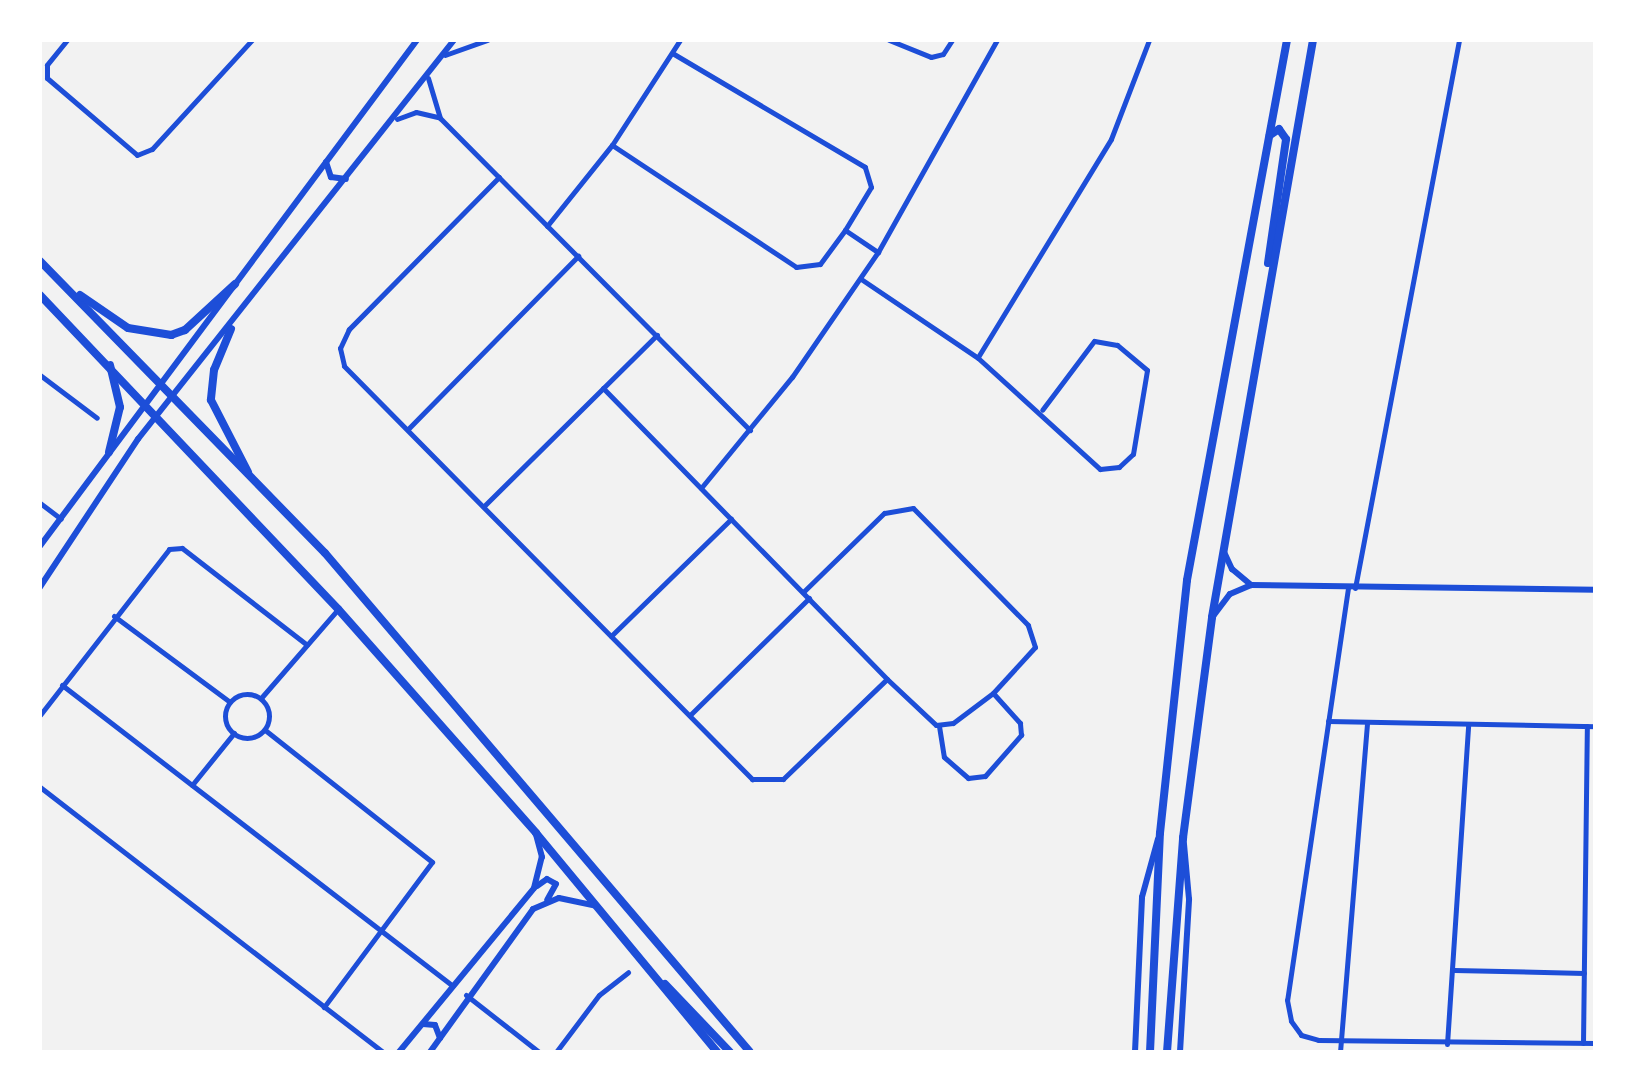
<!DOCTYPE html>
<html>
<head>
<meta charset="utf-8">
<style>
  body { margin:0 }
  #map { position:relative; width:1635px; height:1092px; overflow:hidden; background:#f2f2f2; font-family:"IBM Plex Sans",sans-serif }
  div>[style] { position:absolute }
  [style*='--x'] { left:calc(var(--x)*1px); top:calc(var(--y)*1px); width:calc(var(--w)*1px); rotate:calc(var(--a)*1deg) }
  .minor>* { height:5px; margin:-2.5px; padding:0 2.5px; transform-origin:2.5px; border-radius:2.5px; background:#1d4ed8 }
  .minor>.ring { margin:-2.5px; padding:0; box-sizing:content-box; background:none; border:5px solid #1d4ed8; border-radius:50% }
  .tertiary>* { height:6px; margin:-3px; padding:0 3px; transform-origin:3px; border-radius:3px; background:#1d4ed8 }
  .secondary>* { height:6px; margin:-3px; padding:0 3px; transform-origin:3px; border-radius:3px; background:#1d4ed8 }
  .primary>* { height:8px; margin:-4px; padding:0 4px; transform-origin:4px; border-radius:4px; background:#1d4ed8 }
  .trunk>* { height:8px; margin:-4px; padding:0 4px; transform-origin:4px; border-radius:4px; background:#1d4ed8 }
  span { translate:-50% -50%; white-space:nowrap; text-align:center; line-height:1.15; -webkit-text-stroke:10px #fff; paint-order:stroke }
  .frame { position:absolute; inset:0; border:42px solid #fff; pointer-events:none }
</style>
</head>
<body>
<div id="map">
  <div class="minor">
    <div style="--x:67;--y:40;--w:32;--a:129"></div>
    <div style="--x:47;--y:65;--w:13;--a:90"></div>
    <div style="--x:47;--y:78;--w:118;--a:40.5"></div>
    <div style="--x:137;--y:155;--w:16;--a:-22"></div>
    <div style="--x:152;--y:149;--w:148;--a:-47.5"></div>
    <div style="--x:889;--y:40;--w:45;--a:22"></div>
    <div style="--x:931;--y:57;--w:12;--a:-14"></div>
    <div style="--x:943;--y:54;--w:17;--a:-57"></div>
    <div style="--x:445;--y:55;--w:45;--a:-19.7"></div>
    <div style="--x:428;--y:78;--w:42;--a:73.3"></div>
    <div style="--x:440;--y:118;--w:440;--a:45.2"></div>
    <div style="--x:397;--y:119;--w:20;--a:-20"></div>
    <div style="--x:416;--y:112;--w:22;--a:13"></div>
    <div style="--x:612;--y:145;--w:221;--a:33.5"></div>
    <div style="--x:796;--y:267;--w:24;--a:-7"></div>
    <div style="--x:820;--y:264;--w:42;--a:-53.7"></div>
    <div style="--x:845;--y:230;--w:50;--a:-58.8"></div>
    <div style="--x:871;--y:187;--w:21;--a:-107"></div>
    <div style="--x:865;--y:167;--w:224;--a:-149.4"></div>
    <div style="--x:499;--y:177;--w:214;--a:134.6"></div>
    <div style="--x:349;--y:329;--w:21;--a:115"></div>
    <div style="--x:340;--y:348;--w:18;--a:77"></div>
    <div style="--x:344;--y:366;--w:581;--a:45.35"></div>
    <div style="--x:752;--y:779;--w:31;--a:0"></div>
    <div style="--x:783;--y:779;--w:144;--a:-43.9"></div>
    <div style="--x:547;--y:226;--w:104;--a:-51.3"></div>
    <div style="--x:612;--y:145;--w:125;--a:-57.1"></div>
    <div style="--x:845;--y:230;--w:40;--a:34"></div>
    <div style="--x:861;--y:279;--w:141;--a:34"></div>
    <div style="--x:978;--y:358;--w:165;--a:42.3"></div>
    <div style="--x:1100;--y:469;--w:19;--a:-6"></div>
    <div style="--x:1119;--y:467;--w:19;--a:-43"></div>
    <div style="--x:1133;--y:454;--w:85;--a:-80.5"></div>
    <div style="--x:1147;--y:370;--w:39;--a:-140"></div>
    <div style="--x:1117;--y:345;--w:23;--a:-170"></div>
    <div style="--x:1094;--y:341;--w:86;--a:127"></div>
    <div style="--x:978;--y:357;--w:255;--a:-58.6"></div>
    <div style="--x:1111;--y:139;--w:106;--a:-69"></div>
    <div style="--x:40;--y:375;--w:71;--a:37"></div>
    <div style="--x:603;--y:388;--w:407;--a:45.7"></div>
    <div style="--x:887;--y:679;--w:67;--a:43.2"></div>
    <div style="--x:936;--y:725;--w:17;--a:-7"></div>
    <div style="--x:953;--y:723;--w:50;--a:-36.9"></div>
    <div style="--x:993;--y:693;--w:62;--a:-47.6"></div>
    <div style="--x:1035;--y:647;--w:23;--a:-108"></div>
    <div style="--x:1028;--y:625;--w:164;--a:-134.5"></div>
    <div style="--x:913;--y:508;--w:29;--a:170"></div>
    <div style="--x:884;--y:513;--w:113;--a:135.7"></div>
    <div style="--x:408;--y:429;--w:243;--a:-45.5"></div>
    <div style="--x:701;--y:488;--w:144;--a:-50.7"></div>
    <div style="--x:792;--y:377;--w:152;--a:-55.5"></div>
    <div style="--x:878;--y:252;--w:243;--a:-60.7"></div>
    <div style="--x:40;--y:503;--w:26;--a:37"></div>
    <div style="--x:485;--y:505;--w:242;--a:-44.7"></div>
    <div style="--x:1348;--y:588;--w:416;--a:98.4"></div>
    <div style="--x:1287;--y:1000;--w:21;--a:79"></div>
    <div style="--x:1291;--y:1021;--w:17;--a:54"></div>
    <div style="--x:1301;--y:1035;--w:18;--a:16"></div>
    <div style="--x:1318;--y:1040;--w:277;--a:0.6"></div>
    <div style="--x:1355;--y:588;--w:558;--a:-79.25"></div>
    <div style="--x:114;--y:616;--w:144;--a:36.6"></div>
    <div style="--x:611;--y:636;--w:168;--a:-44.3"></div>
    <div style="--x:62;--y:685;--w:493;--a:37.6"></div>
    <div class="ring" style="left:225px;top:694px;width:39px;height:39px"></div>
    <div style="--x:261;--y:698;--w:118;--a:-49.1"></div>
    <div style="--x:40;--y:715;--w:210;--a:-52.1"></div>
    <div style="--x:169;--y:549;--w:13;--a:-4"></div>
    <div style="--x:182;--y:548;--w:158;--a:37.8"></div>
    <div style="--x:690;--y:715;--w:167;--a:-44.5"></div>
    <div style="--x:1328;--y:721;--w:267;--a:1.1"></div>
    <div style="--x:939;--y:726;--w:31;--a:81"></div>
    <div style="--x:944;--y:757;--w:32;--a:41"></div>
    <div style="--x:968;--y:778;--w:17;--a:-7"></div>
    <div style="--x:985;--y:776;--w:55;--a:-48.7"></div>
    <div style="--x:1021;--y:735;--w:12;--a:-95"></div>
    <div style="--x:1020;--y:723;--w:40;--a:-132"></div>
    <div style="--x:265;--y:730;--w:213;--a:38.3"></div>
    <div style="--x:432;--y:862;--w:181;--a:126.7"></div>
    <div style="--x:192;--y:785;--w:67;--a:-51.1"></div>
    <div style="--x:40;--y:787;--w:433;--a:37.7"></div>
    <div style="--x:1454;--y:970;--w:130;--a:1.3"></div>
    <div style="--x:466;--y:995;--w:93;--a:38"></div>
    <div style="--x:1583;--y:1043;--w:317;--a:-89.3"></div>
    <div style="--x:1447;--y:1044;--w:320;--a:-86.2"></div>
    <div style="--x:556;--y:1052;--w:71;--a:-53"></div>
    <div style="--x:599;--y:995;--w:37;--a:-38"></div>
    <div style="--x:1340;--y:1052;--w:331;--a:-85.3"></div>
  </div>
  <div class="tertiary">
    <div style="--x:1224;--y:552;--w:19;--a:65"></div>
    <div style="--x:1232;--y:569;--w:25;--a:40"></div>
    <div style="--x:1214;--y:615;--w:26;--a:-53"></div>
    <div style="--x:1230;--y:594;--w:23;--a:-23"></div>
    <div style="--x:1251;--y:585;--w:344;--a:0.8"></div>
  </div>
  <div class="secondary">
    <div style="--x:326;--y:162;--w:16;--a:72"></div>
    <div style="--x:331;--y:177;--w:15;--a:8"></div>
    <div style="--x:40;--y:546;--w:631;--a:-53.31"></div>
    <div style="--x:40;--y:587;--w:178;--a:-56.5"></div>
    <div style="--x:138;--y:439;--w:509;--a:-51.62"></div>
    <div style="--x:537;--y:886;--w:12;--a:-35"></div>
    <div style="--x:547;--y:879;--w:10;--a:29"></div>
    <div style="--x:556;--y:884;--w:18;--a:119"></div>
    <div style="--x:423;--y:1024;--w:12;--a:5"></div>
    <div style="--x:435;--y:1025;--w:14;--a:69"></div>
    <div style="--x:399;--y:1052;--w:212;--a:-50.5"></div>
    <div style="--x:534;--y:888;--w:32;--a:-76"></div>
    <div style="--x:542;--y:857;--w:24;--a:-105"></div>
    <div style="--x:430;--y:1052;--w:176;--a:-54.2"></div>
    <div style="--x:533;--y:909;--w:28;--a:-23"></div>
    <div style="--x:559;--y:898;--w:38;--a:12"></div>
    <div style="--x:1135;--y:1052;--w:155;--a:-87.4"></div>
    <div style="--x:1142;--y:897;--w:60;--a:-74.6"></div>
    <div style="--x:1180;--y:1052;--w:153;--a:-86.6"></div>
    <div style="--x:1189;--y:899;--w:55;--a:-95.2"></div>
  </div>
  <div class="primary">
    <div style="--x:40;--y:261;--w:408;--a:45.7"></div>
    <div style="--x:325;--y:553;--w:655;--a:49.58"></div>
    <div style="--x:40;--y:295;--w:433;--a:46.5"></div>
    <div style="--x:338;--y:609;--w:299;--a:48.5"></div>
    <div style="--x:536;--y:833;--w:284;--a:50.4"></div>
    <div style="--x:80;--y:295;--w:58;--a:34.5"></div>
    <div style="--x:128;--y:328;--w:44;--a:9.2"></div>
    <div style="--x:171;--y:335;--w:15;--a:-20"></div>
    <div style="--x:185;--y:330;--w:68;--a:-42.6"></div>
    <div style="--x:231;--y:329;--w:44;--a:112.5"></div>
    <div style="--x:214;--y:370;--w:30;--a:96"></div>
    <div style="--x:211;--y:400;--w:81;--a:62.8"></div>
    <div style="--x:109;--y:452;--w:46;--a:-76.3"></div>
    <div style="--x:120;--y:407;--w:43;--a:-103.4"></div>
    <div style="--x:665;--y:984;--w:94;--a:46.3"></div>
  </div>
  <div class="trunk">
    <div style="--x:1268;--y:263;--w:125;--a:-81.7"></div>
    <div style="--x:1286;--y:139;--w:12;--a:-125"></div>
    <div style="--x:1279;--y:129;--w:11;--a:146"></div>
    <div style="--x:1150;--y:1052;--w:219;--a:-87.4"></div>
    <div style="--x:1160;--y:833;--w:254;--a:-83.9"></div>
    <div style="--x:1187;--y:580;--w:549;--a:-79.51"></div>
    <div style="--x:1167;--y:1052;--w:215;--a:-85.7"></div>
    <div style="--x:1183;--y:838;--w:223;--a:-82.5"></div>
    <div style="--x:1212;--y:617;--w:586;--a:-80.07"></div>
  </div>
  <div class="frame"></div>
</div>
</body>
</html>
